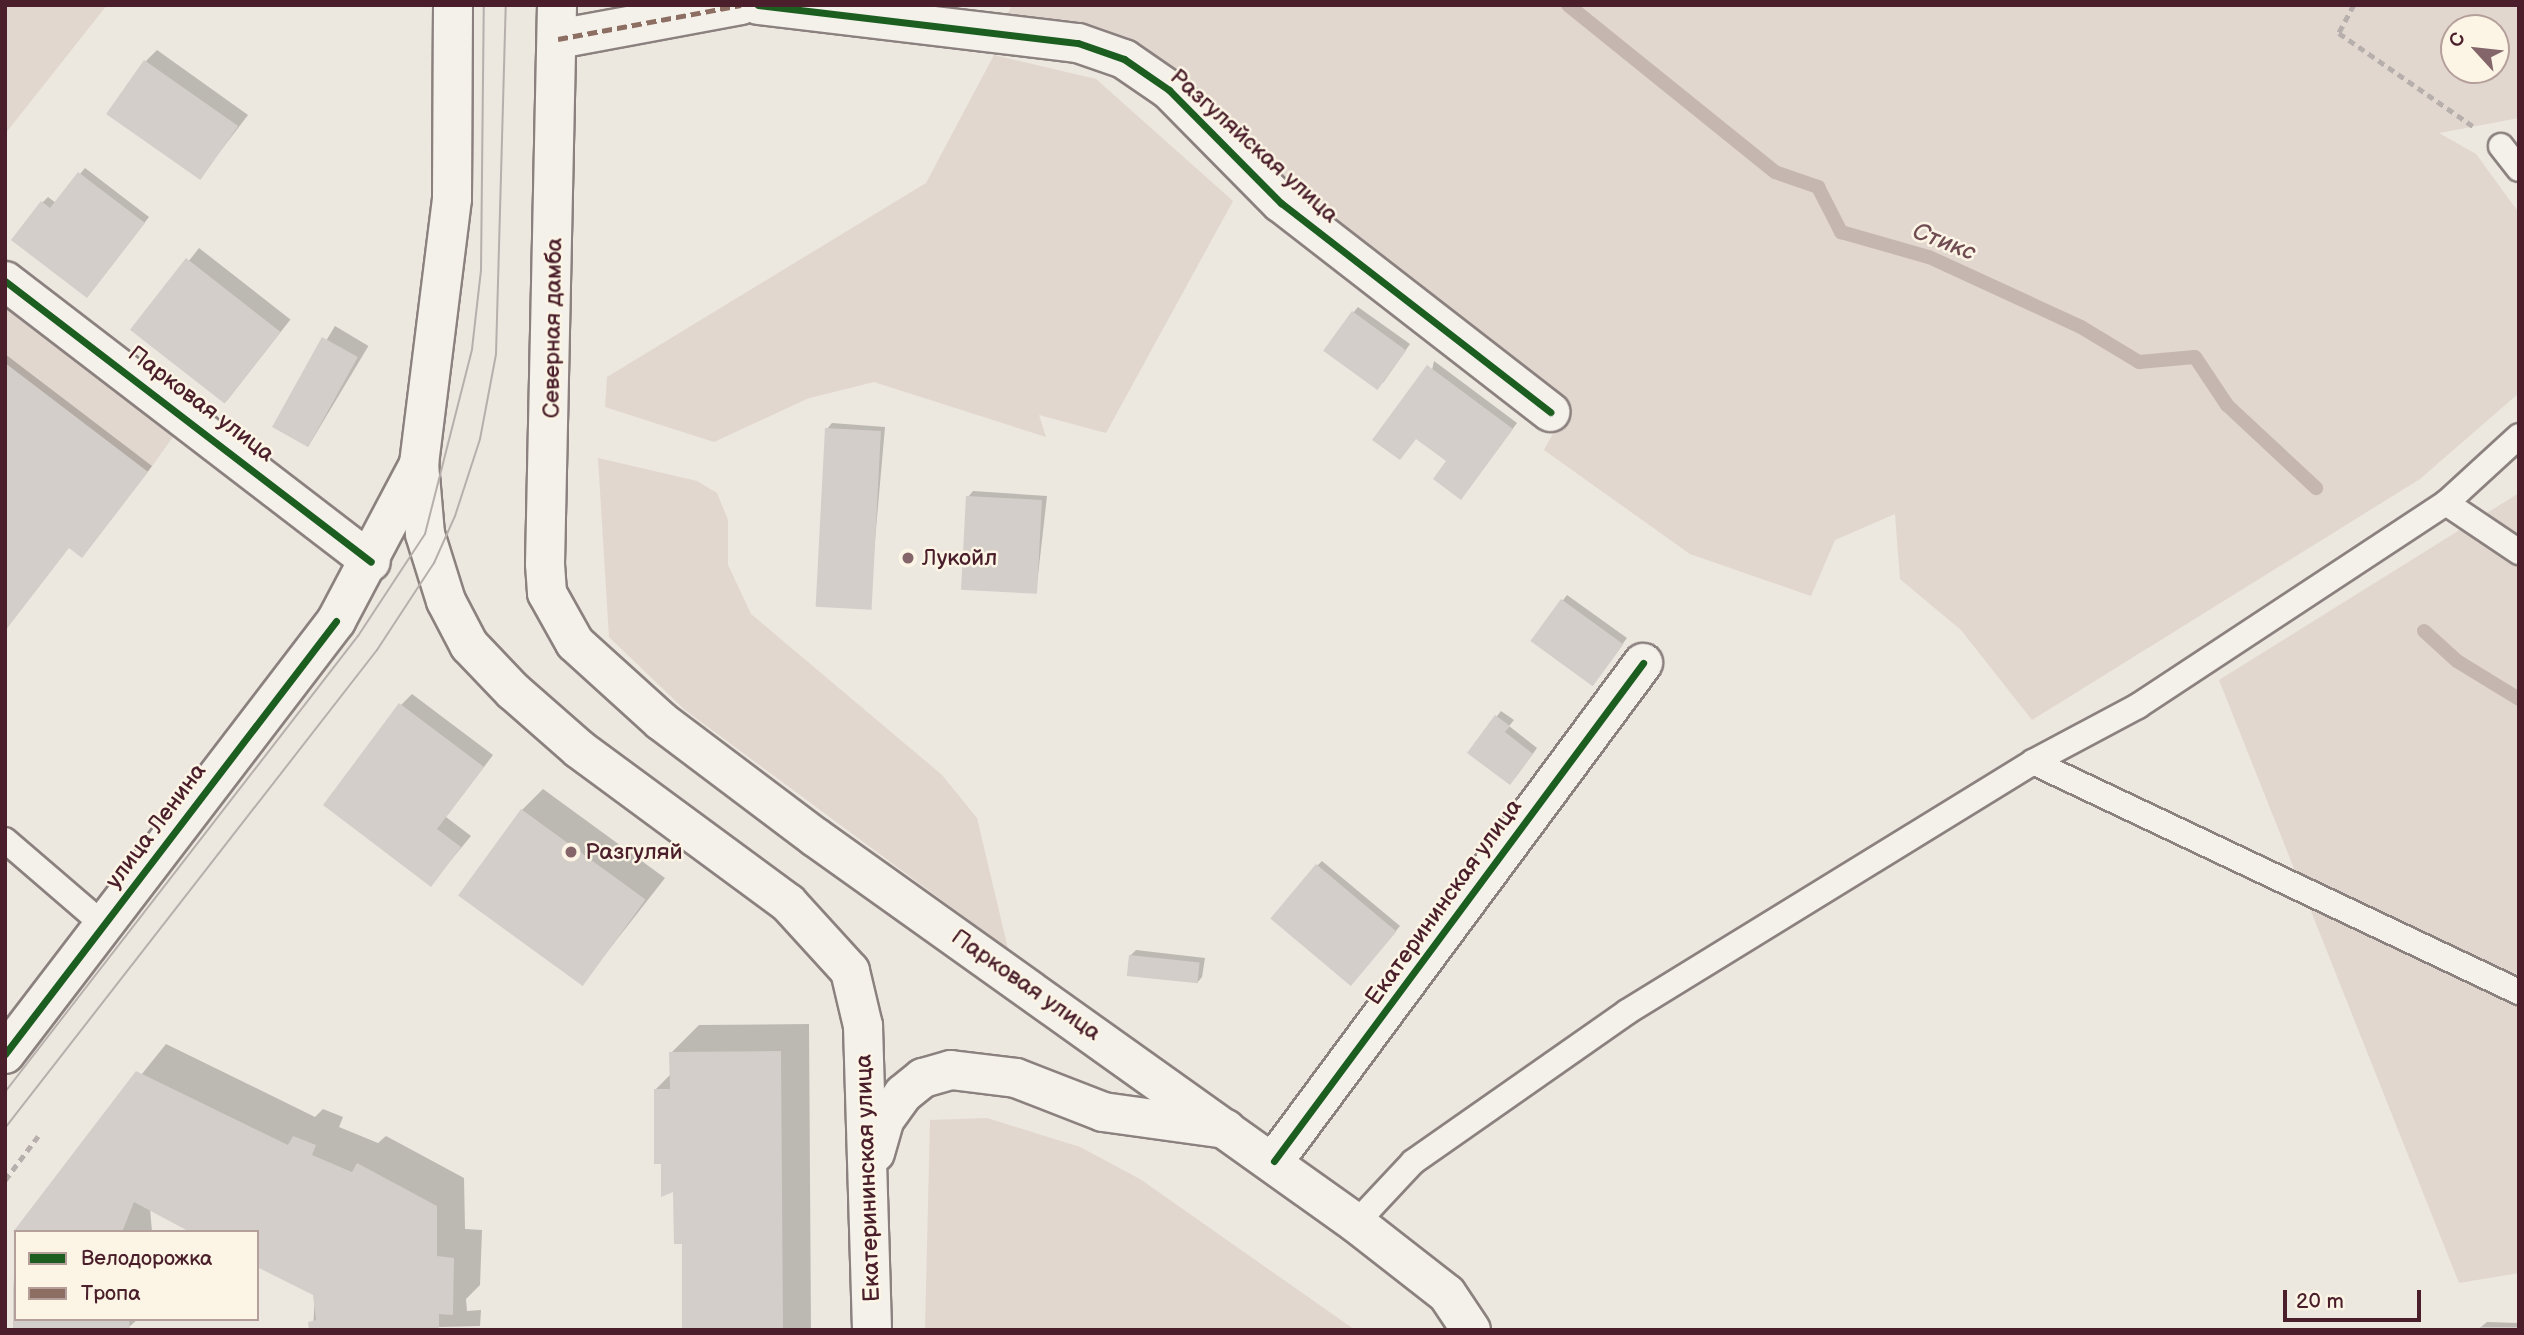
<!DOCTYPE html>
<html>
<head>
<meta charset="utf-8">
<style>
  body { margin:0 }
  #map { position:relative; width:2524px; height:1335px; overflow:hidden; background:#ece7df; font-family:"Balsamiq Sans",sans-serif }
  div>[style] { position:absolute }
  [style*='--x'] { left:calc(var(--x)*1px); top:calc(var(--y)*1px); width:calc(var(--w)*1px); rotate:calc(var(--a)*1deg) }
  .green>* { inset:0; background:#e1d7ce }
  .shadow>* { inset:0; background:#0003; transform-origin:0 0 }
  .stream>* { height:14px; margin:-7px; padding:0 7px; transform-origin:7px; border-radius:7px; background:#c6b6b0 }
  .building>* { inset:0; background:#d3cec9; transform-origin:0 0 }
  .path>* { height:4.5px; margin-top:-2.25px; transform-origin:0; background:repeating-linear-gradient(90deg,#b6afac 0 7px,transparent 0 12px) }
  .roads { filter:drop-shadow(2px 0 #8b817f) drop-shadow(-2px 0 #8b817f) drop-shadow(0 2px #8b817f) drop-shadow(0 -2px #8b817f) }
  .lane>* { height:24px; margin:-12px; padding:0 12px; transform-origin:12px; border-radius:12px; background:#f4f0ea }
  .street>* { height:38px; margin:-19px; padding:0 19px; transform-origin:19px; border-radius:19px; background:#f4f0ea }
  .primary>* { height:38px; margin:-19px; padding:0 19px; transform-origin:19px; border-radius:19px; background:#f4f0ea }
  .tram>* { height:2px; margin:-1px; padding:0 1px; transform-origin:1px; border-radius:1px; background:#b6afac }
  .quiet>* { height:5px; margin-top:-2.5px; transform-origin:0; background:repeating-linear-gradient(90deg,#8d6e63 0 10px,transparent 0 15px) }
  .cycleway>* { height:7px; margin:-3.5px; padding:0 3.5px; transform-origin:3.5px; border-radius:3.5px; background:#1b5e20 }
  .dots>* { width:19px; height:19px; translate:-50% -50%; box-sizing:border-box; border:4px solid #fcf5e5; border-radius:50% }
  span { translate:-50% -50%; white-space:nowrap; text-align:center; line-height:1.15; -webkit-text-stroke:5px #fcf5e5; paint-order:stroke }
  .street-label { font-size:23px; color:#4a1f2b }
  .poi-label { font-size:23px; color:#4a1f2b }
  .left { translate:0 -50%; text-align:left }
  .water-label { font-size:24px; color:#704c53; font-style:italic }
  .frame { position:absolute; inset:0; border:7px solid #4a1f2b; pointer-events:none }
  .legend { position:absolute; left:14px; top:1230px; width:245px; height:91px; box-sizing:border-box; background:#fcf5e5; border:2px solid #b59f9b; margin:0; padding:9px 12px; list-style:none; font-size:21px; color:#4a1f2b }
  .legend li { display:flex; align-items:center; gap:14px; height:35px }
  .legend b { width:35px; border:2px solid #b59f9b }
  .north { position:absolute; left:2440px; top:14px; width:70px; height:70px; box-sizing:border-box; background:#fcf5e5; border:2px solid #b59f9b; border-radius:50%; rotate:297deg; font-size:19px; font-weight:700; line-height:28px; text-align:center; color:#4a1f2b }
  .north::after { content:''; display:block; margin:auto; width:24px; height:32px; background:#83656a; clip-path:polygon(50% 0,100% 100%,50% 72%,0 100%) }
  .scale { position:absolute; left:2283px; top:1290px; width:138px; height:32px; box-sizing:border-box; border:4px solid #4a1f2b; border-top:0; padding-left:9px; font-size:21px; line-height:24px; white-space:nowrap; color:#4a1f2b; -webkit-text-stroke:5px #fcf5e5; paint-order:stroke }
</style>
</head>
<body>
<div id="map">
  <div class="green">
    <div style="clip-path:polygon(5px 5px,107px 5px,5px 134px)"></div>
    <div style="clip-path:polygon(evenodd,1012px 5px,2519px 5px,2519px 118px,2439px 133px,2476px 154px,2519px 213px,2519px 393px,2420px 479px,2032px 720px,1961px 630px,1900px 579px,1895px 514px,1835px 540px,1811px 596px,1690px 554px,1544px 450px,1566px 410px,1334px 233px,1155px 64px,1003px 24px,1012px 5px,2454px 28px,2496px 28px,2496px 70px,2454px 70px,2454px 28px)"></div>
    <div style="clip-path:polygon(994px 55px,1096px 79px,1233px 201px,1106px 433px,1039px 415px,1046px 437px,874px 382px,809px 398px,714px 442px,605px 407px,607px 377px,926px 183px)"></div>
    <div style="clip-path:polygon(5px 300px,175px 434px,148px 472px,5px 363px)"></div>
    <div style="clip-path:polygon(598px 458px,697px 481px,717px 493px,728px 520px,728px 565px,751px 614px,942px 775px,977px 818px,1008px 949px,685px 710px,609px 637px)"></div>
    <div style="clip-path:polygon(2519px 493px,2519px 1273px,2459px 1283px,2219px 680px)"></div>
    <div style="clip-path:polygon(987px 1118px,1080px 1147px,1140px 1179px,1355px 1330px,925px 1330px,930px 1120px)"></div>
  </div>
  <div class="shadow">
    <div style="clip-path:polygon(157px 50px,248px 115px,199px 179px,146px 61px)"></div>
    <div style="clip-path:polygon(85px 168px,149px 217px,92px 291px,13px 239px,43px 202px,48px 197px,56px 203px)"></div>
    <div style="left:199px;top:248px;width:116px;height:104px;rotate:38deg"></div>
    <div style="clip-path:polygon(1358px 307px,1410px 344px,1383px 383px,1353px 313px)"></div>
    <div style="left:335px;top:326px;width:39px;height:117px;rotate:31deg"></div>
    <div style="clip-path:polygon(5px 354px,152px 466px,87px 551px,69px 546px,5px 629px)"></div>
    <div style="clip-path:polygon(1434px 361px,1517px 423px,1466px 492px,1449px 461px,1417px 438px)"></div>
    <div style="clip-path:polygon(832px 423px,885px 427px,869px 608px,827px 429px)"></div>
    <div style="clip-path:polygon(973px 491px,1047px 496px,1036px 593px,968px 497px)"></div>
    <div style="clip-path:polygon(1567px 595px,1627px 638px,1597px 679px,1532px 641px)"></div>
    <div style="clip-path:polygon(412px 694px,493px 755px,446px 817px,471px 836px,431px 884px,401px 705px)"></div>
    <div style="clip-path:polygon(1501px 711px,1514px 720px,1509px 726px,1537px 748px,1515px 778px,1469px 753px)"></div>
    <div style="clip-path:polygon(543px 789px,665px 878px,582px 984px,522px 810px)"></div>
    <div style="clip-path:polygon(1322px 861px,1400px 926px,1356px 979px,1317px 866px)"></div>
    <div style="clip-path:polygon(1136px 950px,1205px 958px,1202px 977px,1197px 983px,1130px 956px)"></div>
    <div style="clip-path:polygon(809px 1024px,811px 1330px,684px 1330px,684px 1243px,675px 1190px,663px 1162px,655px 1090px,671px 1074px,671px 1053px,699px 1025px)"></div>
    <div style="clip-path:polygon(166px 1044px,315px 1117px,323px 1109px,343px 1117px,339px 1127px,378px 1143px,386px 1136px,464px 1178px,465px 1229px,482px 1230px,480px 1285px,466px 1299px,467px 1311px,481px 1310px,480px 1326px,313px 1330px,315px 1294px,257px 1232px,150px 1208px,152px 1232px,16px 1232px,16px 1319px,138px 1319px,129px 1327px,14px 1330px,16px 1231px)"></div>
    <div style="clip-path:polygon(2487px 1322px,2519px 1323px,2519px 1330px,2481px 1327px)"></div>
  </div>
  <div class="stream">
    <div style="--x:1568;--y:5;--w:266;--a:38.9"></div>
    <div style="--x:1775;--y:172;--w:46;--a:19.2"></div>
    <div style="--x:1818;--y:187;--w:51;--a:62.9"></div>
    <div style="--x:1841;--y:232;--w:91;--a:15.9"></div>
    <div style="--x:1929;--y:257;--w:167;--a:24.7"></div>
    <div style="--x:2081;--y:327;--w:68;--a:31.1"></div>
    <div style="--x:2139;--y:362;--w:56;--a:-5.1"></div>
    <div style="--x:2195;--y:357;--w:58;--a:56.3"></div>
    <div style="--x:2227;--y:405;--w:122;--a:43"></div>
    <div style="--x:2424;--y:631;--w:45;--a:42.3"></div>
    <div style="--x:2457;--y:661;--w:73;--a:31.5"></div>
  </div>
  <div class="building">
    <div style="left:144px;top:60px;width:115px;height:66px;rotate:35deg"></div>
    <div style="clip-path:polygon(78px 172px,145px 223px,87px 298px,11px 240px,41px 201px,50px 208px)"></div>
    <div style="left:186px;top:258px;width:120px;height:91px;rotate:38deg"></div>
    <div style="left:1352px;top:311px;width:67px;height:49px;rotate:36deg"></div>
    <div style="left:322px;top:337px;width:41px;height:103px;rotate:29deg"></div>
    <div style="clip-path:polygon(5px 363px,148px 472px,82px 558px,69px 548px,5px 631px)"></div>
    <div style="clip-path:polygon(1427px 365px,1513px 429px,1461px 500px,1433px 479px,1446px 461px,1416px 439px,1400px 460px,1372px 440px)"></div>
    <div style="left:825px;top:428px;width:56px;height:179px;rotate:3deg"></div>
    <div style="left:966px;top:496px;width:76px;height:94px;rotate:3deg"></div>
    <div style="left:1561px;top:599px;width:77px;height:52px;rotate:36deg"></div>
    <div style="clip-path:polygon(399px 703px,484px 767px,437px 829px,461px 847px,431px 887px,323px 805px)"></div>
    <div style="clip-path:polygon(1495px 715px,1510px 726px,1505px 732px,1533px 754px,1510px 785px,1467px 753px)"></div>
    <div style="left:521px;top:809px;width:154px;height:107px;rotate:36deg"></div>
    <div style="left:1316px;top:864px;width:105px;height:71px;rotate:40deg"></div>
    <div style="left:1129px;top:955px;width:71px;height:21px;rotate:6deg"></div>
    <div style="clip-path:polygon(781px 1051px,783px 1330px,682px 1330px,682px 1244px,674px 1244px,673px 1192px,661px 1197px,661px 1164px,654px 1164px,654px 1089px,670px 1089px,669px 1052px)"></div>
    <div style="clip-path:polygon(136px 1071px,288px 1145px,293px 1136px,316px 1145px,312px 1155px,352px 1172px,357px 1163px,437px 1206px,437px 1256px,454px 1258px,453px 1315px,439px 1314px,439px 1330px,309px 1330px,308px 1322px,316px 1320px,313px 1295px,257px 1267px,257px 1232px,190px 1232px,134px 1202px,122px 1232px,13px 1232px)"></div>
    <div style="clip-path:polygon(13px 1276px,16px 1319px,129px 1319px,130px 1329px,13px 1330px)"></div>
    <div style="left:2480px;top:1327px;width:39px;height:3px"></div>
  </div>
  <div class="path">
    <div style="--x:2354;--y:5;--w:32;--a:118"></div>
    <div style="--x:2339;--y:33;--w:163;--a:34.8"></div>
    <div style="--x:5;--y:1180;--w:55;--a:-53.1"></div>
  </div>
  <div class="roads">
    <div class="lane">
      <div style="--x:2501;--y:146;--w:29;--a:52"></div>
      <div style="--x:2446;--y:503;--w:88;--a:33.9"></div>
      <div style="--x:2033;--y:762;--w:538;--a:25.33"></div>
      <div style="--x:5;--y:840;--w:132;--a:40.7"></div>
      <div style="--x:1356;--y:1223;--w:83;--a:-46.9"></div>
      <div style="--x:1413;--y:1162;--w:261;--a:-35"></div>
      <div style="--x:1627;--y:1012;--w:477;--a:-31.6"></div>
      <div style="--x:2033;--y:762;--w:119;--a:-28.1"></div>
      <div style="--x:2138;--y:706;--w:369;--a:-33.4"></div>
      <div style="--x:2446;--y:503;--w:99;--a:-42.5"></div>
    </div>
    <div class="street">
      <div style="--x:758;--y:5;--w:322;--a:6.8"></div>
      <div style="--x:1078;--y:43;--w:49;--a:19.2"></div>
      <div style="--x:1124;--y:59;--w:55;--a:34.6"></div>
      <div style="--x:1169;--y:90;--w:159;--a:45.3"></div>
      <div style="--x:1281;--y:203;--w:341;--a:37.8"></div>
      <div style="--x:558;--y:39;--w:186;--a:-10.5"></div>
      <div style="--x:5;--y:281;--w:461;--a:37.5"></div>
      <div style="--x:1274;--y:1161;--w:620;--a:-53.46"></div>
    </div>
    <div class="primary">
      <div style="--x:453;--y:5;--w:194;--a:90.3"></div>
      <div style="--x:452;--y:199;--w:267;--a:97.1"></div>
      <div style="--x:419;--y:464;--w:70;--a:85.1"></div>
      <div style="--x:425;--y:534;--w:70;--a:72.6"></div>
      <div style="--x:446;--y:601;--w:50;--a:62.4"></div>
      <div style="--x:469;--y:645;--w:64;--a:46.3"></div>
      <div style="--x:513;--y:691;--w:88;--a:41.3"></div>
      <div style="--x:579;--y:749;--w:260;--a:36.4"></div>
      <div style="--x:788;--y:903;--w:92;--a:47.6"></div>
      <div style="--x:850;--y:971;--w:57;--a:76.7"></div>
      <div style="--x:863;--y:1026;--w:304;--a:88.3"></div>
      <div style="--x:557;--y:5;--w:559;--a:91.23"></div>
      <div style="--x:545;--y:564;--w:29;--a:86"></div>
      <div style="--x:547;--y:593;--w:57;--a:60.8"></div>
      <div style="--x:575;--y:643;--w:116;--a:42.2"></div>
      <div style="--x:661;--y:721;--w:193;--a:37"></div>
      <div style="--x:815;--y:837;--w:665;--a:35.51"></div>
      <div style="--x:1356;--y:1223;--w:115;--a:38"></div>
      <div style="--x:1447;--y:1294;--w:43;--a:56.3"></div>
      <div style="--x:5;--y:1054;--w:545;--a:-52.6"></div>
      <div style="--x:336;--y:621;--w:178;--a:-62.1"></div>
      <div style="--x:875;--y:1153;--w:35;--a:-74"></div>
      <div style="--x:885;--y:1119;--w:31;--a:-54"></div>
      <div style="--x:903;--y:1094;--w:26;--a:-39"></div>
      <div style="--x:923;--y:1078;--w:29;--a:-16"></div>
      <div style="--x:951;--y:1070;--w:65;--a:7"></div>
      <div style="--x:1016;--y:1078;--w:93;--a:21.3"></div>
      <div style="--x:1103;--y:1112;--w:124;--a:7.9"></div>
    </div>
  </div>
  <div class="tram">
    <div style="--x:5;--y:1092;--w:577;--a:-52.26"></div>
    <div style="--x:358;--y:636;--w:122;--a:-56.7"></div>
    <div style="--x:425;--y:534;--w:191;--a:-75.7"></div>
    <div style="--x:472;--y:349;--w:80;--a:-83.5"></div>
    <div style="--x:481;--y:270;--w:265;--a:-89.4"></div>
    <div style="--x:5;--y:1128;--w:606;--a:-52.11"></div>
    <div style="--x:377;--y:650;--w:104;--a:-56.8"></div>
    <div style="--x:434;--y:563;--w:51;--a:-65.9"></div>
    <div style="--x:455;--y:516;--w:81;--a:-72"></div>
    <div style="--x:480;--y:439;--w:86;--a:-79.3"></div>
    <div style="--x:496;--y:354;--w:349;--a:-88.4"></div>
  </div>
  <div class="quiet">
    <div style="--x:558;--y:39;--w:186;--a:-10.5"></div>
  </div>
  <div class="cycleway">
    <div style="--x:758;--y:5;--w:322;--a:6.8"></div>
    <div style="--x:1078;--y:43;--w:49;--a:19.2"></div>
    <div style="--x:1124;--y:59;--w:55;--a:34.6"></div>
    <div style="--x:1169;--y:90;--w:159;--a:45.3"></div>
    <div style="--x:1281;--y:203;--w:341;--a:37.8"></div>
    <div style="--x:5;--y:281;--w:461;--a:37.5"></div>
    <div style="--x:5;--y:1054;--w:545;--a:-52.6"></div>
    <div style="--x:1274;--y:1161;--w:620;--a:-53.46"></div>
  </div>
  <div class="dots">
    <div style="left:908px;top:558px;background:#83656a"></div>
    <div style="left:571px;top:852px;background:#83656a"></div>
  </div>
  <div class="street-label">
    <span style="left:1254px;top:146px;rotate:42deg">Разгуляйская улица</span>
    <span style="left:553px;top:328px;rotate:-89deg">Северная дамба</span>
    <span style="left:201px;top:404px;rotate:37deg">Парковая улица</span>
    <span style="left:156px;top:826px;rotate:-53deg">улица Ленина</span>
    <span style="left:1444px;top:902px;rotate:-54deg">Екатерининская улица</span>
    <span style="left:1026px;top:985px;rotate:35deg">Парковая улица</span>
    <span style="left:868px;top:1178px;rotate:-92deg">Екатерининская улица</span>
  </div>
  <div class="poi-label">
    <span class="left" style="left:922px;top:558px">Лукойл</span>
    <span class="left" style="left:585px;top:852px">Разгуляй</span>
  </div>
  <div class="water-label">
    <span style="left:1944px;top:242px;rotate:21deg">Стикс</span>
  </div>
  <div class="frame"></div>
  <ul class="legend">
  <li><b style="height:9px;background:#1b5e20"></b>Велодорожка</li>
  <li><b style="height:9px;background:#8d6e63"></b>Тропа</li>
  </ul>
  <div class="north">С</div>
  <div class="scale">20 m</div>
</div>
</body>
</html>
